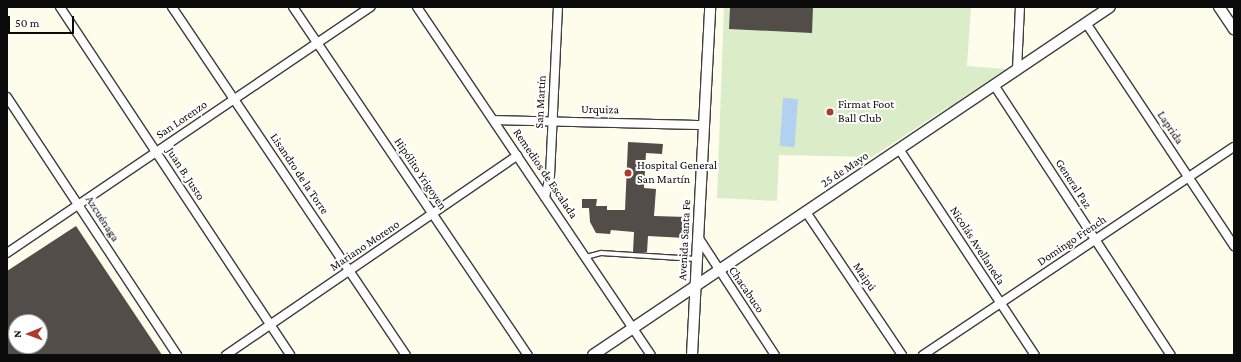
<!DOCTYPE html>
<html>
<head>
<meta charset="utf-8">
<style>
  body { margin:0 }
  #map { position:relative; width:1241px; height:362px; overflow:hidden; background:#fefcea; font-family:"Crimson Pro",serif }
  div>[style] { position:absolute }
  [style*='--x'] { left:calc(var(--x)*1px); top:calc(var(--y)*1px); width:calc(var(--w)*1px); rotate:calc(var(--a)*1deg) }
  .pitch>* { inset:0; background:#dbedc8 }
  .water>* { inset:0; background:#b2d1f1; transform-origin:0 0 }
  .building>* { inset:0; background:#524d48 }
  .roads { filter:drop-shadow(1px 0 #3e3e3e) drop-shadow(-1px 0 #3e3e3e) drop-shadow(0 1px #3e3e3e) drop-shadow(0 -1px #3e3e3e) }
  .service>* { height:4px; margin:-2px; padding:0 2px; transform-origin:2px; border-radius:2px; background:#fff }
  .minor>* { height:8px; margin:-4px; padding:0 4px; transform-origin:4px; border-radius:4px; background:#fff }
  .tertiary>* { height:10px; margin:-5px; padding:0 5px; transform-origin:5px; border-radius:5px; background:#fff }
  .dots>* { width:11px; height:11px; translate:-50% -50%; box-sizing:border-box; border:2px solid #fff; border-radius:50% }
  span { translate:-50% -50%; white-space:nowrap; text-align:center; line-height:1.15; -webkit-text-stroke:4px #fff; paint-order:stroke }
  .street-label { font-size:12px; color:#0b0b0b }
  .poi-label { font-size:12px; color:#0b0b0b }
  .left { translate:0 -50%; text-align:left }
  .frame { position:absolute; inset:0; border:8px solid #0b0b0b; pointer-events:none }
  .north { position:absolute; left:8px; top:314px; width:40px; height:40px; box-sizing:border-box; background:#fff; border:1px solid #9d9d9d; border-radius:50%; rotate:269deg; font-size:11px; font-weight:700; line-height:16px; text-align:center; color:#0b0b0b }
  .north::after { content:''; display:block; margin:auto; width:14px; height:18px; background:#b0392e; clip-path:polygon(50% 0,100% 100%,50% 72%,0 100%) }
  .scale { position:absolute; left:8px; top:16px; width:66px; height:18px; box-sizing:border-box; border:2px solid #0b0b0b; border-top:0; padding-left:5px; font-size:12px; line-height:14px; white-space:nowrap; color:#0b0b0b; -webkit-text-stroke:3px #fff; paint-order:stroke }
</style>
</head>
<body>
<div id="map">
  <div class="pitch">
    <div style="clip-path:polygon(724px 7px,971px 7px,967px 66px,1006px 69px,958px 101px,957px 108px,948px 107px,872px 157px,779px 155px,777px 201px,717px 198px)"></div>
  </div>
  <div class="water">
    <div style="left:783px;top:98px;width:15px;height:48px;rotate:4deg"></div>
  </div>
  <div class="building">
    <div style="clip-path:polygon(730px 7px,813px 7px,812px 33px,729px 29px)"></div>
    <div style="clip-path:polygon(628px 142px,663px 144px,662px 154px,646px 153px,644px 188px,656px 189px,654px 216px,687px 217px,685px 238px,648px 236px,647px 252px,633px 252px,634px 232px,611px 230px,610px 234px,596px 233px,590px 222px,589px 208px,582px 208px,582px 199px,597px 199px,596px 206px,607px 206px,607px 210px,625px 210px)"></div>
    <div style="clip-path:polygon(evenodd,76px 226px,162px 355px,7px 355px,7px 271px,76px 226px,16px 322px,40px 322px,40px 346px,16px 346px,16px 322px)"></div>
  </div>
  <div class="roads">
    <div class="service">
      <div style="--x:586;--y:257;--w:16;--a:-15"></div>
      <div style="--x:601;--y:253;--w:95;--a:3.6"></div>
    </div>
    <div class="minor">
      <div style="--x:60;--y:7;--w:417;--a:56.5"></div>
      <div style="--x:172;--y:7;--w:419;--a:56.1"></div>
      <div style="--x:293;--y:7;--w:420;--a:56"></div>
      <div style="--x:417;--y:7;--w:419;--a:56.1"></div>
      <div style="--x:1086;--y:23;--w:268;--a:56.4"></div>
      <div style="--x:1017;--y:70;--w:63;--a:-87.3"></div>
      <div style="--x:994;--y:85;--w:323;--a:56.8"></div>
      <div style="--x:7;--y:97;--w:309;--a:56.6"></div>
      <div style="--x:495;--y:120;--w:209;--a:1.4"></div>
      <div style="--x:899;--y:149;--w:247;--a:56.6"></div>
      <div style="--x:545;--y:197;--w:22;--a:-77"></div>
      <div style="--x:550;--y:176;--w:169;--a:-87.3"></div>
      <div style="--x:806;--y:212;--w:172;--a:56.1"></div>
      <div style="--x:698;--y:237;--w:141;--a:56.9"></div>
      <div style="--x:7;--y:253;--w:439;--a:-34.1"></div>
      <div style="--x:226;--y:355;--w:353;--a:-34.4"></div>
      <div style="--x:923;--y:355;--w:374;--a:-33.8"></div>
    </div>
    <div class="tertiary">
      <div style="--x:1219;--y:7;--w:27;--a:56"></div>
      <div style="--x:593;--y:355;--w:623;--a:-33.95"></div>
      <div style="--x:692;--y:355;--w:348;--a:-87"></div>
    </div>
  </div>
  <div class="dots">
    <div style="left:830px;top:112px;background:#b0392e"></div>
    <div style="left:628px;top:173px;background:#b0392e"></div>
  </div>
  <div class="street-label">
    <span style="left:541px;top:102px;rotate:-87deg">San Martín</span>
    <span style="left:600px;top:110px;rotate:1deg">Urquiza</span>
    <span style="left:182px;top:120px;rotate:-34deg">San Lorenzo</span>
    <span style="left:1170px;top:128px;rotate:56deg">Laprida</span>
    <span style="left:845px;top:170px;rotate:-34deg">25 de Mayo</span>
    <span style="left:185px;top:174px;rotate:57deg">Juan B. Justo</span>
    <span style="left:299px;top:174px;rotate:56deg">Lisandro de la Torre</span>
    <span style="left:420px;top:174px;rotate:56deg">Hipólito Yrigoyen</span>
    <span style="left:545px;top:174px;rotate:56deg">Remedios de Escalada</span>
    <span style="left:1073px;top:184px;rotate:57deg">General Paz</span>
    <span style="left:102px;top:219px;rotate:57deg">Azcuénaga</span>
    <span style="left:685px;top:240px;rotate:-87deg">Avenida Santa Fe</span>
    <span style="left:1072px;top:241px;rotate:-34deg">Domingo French</span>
    <span style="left:365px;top:246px;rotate:-34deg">Mariano Moreno</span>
    <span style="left:977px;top:246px;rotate:57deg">Nicolás Avellaneda</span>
    <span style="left:864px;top:277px;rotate:56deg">Maipú</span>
    <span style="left:746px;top:290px;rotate:56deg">Chacabuco</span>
  </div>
  <div class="poi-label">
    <span class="left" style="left:838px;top:112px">Firmat Foot<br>Ball Club</span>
    <span class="left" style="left:637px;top:173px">Hospital General<br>San Martín</span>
  </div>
  <div class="frame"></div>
  <div class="north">N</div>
  <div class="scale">50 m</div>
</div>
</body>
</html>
